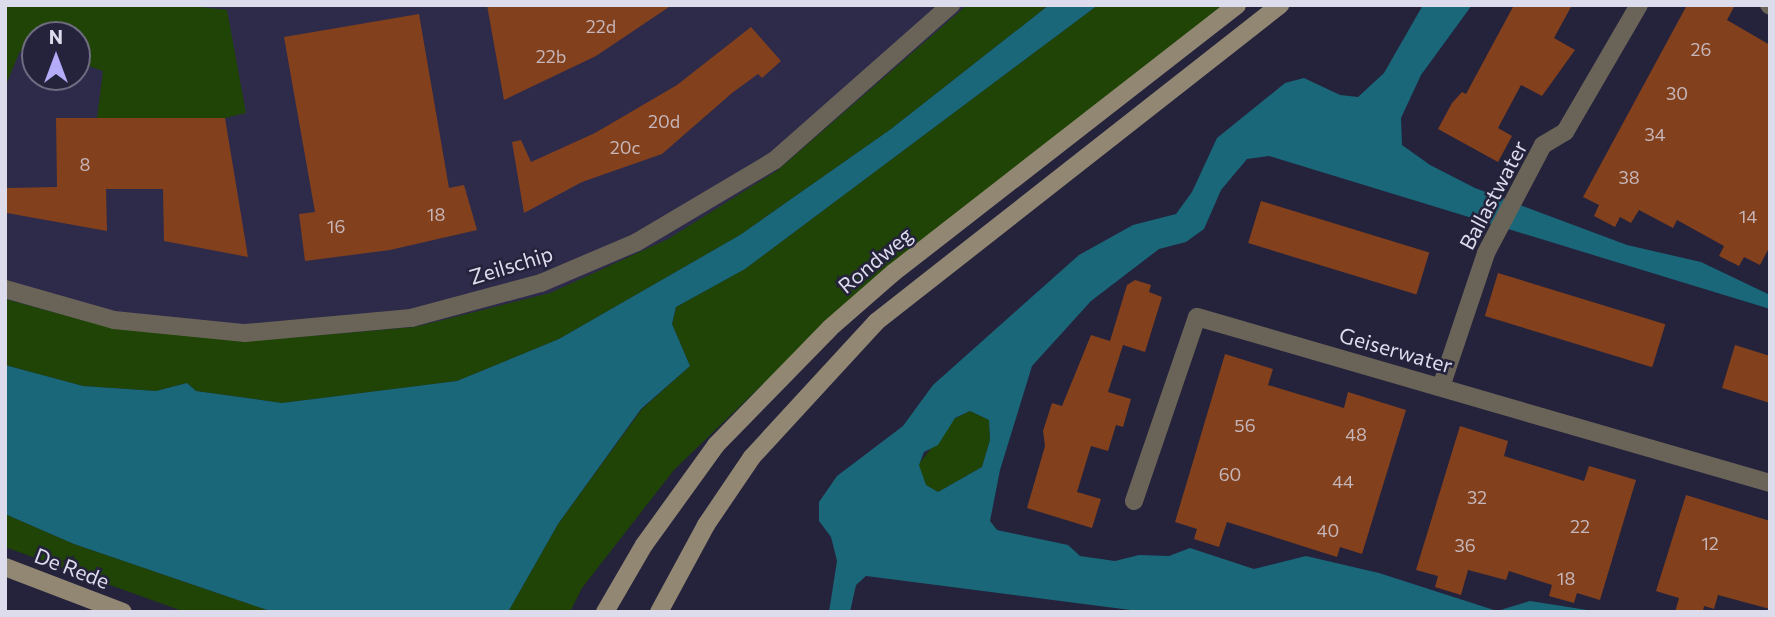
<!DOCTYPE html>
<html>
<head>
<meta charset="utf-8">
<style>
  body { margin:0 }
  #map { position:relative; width:1775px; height:617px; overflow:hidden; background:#25223b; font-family:Commissioner,sans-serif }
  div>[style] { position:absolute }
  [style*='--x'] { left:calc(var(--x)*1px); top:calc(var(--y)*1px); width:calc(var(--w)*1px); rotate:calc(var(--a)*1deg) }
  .built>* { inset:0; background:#2e2a4a }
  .green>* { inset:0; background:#1f4406 }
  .water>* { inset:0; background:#196779 }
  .building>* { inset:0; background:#82411c; transform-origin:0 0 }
  .minor>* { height:18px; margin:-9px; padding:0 9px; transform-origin:9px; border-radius:9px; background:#6a6458 }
  .secondary>* { height:18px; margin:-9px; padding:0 9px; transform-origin:9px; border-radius:9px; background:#918773 }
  span { translate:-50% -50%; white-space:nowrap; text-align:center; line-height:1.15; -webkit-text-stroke:5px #25223b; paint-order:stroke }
  .number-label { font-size:18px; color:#c6b5b9 }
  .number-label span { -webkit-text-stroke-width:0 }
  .street-label { font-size:21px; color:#dddced }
  .frame { position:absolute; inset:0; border:7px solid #dddced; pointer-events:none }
  .north { position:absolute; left:21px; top:21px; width:70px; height:70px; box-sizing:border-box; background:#25223b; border:2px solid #6f6c82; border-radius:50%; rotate:0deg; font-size:19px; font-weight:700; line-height:28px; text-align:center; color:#dddced }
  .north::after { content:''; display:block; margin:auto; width:24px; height:32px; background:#b4acf9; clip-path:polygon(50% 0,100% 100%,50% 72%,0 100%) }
</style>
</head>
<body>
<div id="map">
  <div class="built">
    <div style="clip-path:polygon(evenodd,5px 5px,1044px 5px,643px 281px,356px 367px,5px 339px,5px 5px,35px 35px,77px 35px,77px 77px,35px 77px,35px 35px)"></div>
  </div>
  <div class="green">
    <div style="clip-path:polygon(5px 5px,182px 5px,227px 10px,246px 113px,225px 118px,97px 118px,103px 71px,77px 62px,77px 35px,35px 35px,34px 55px,20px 51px,5px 87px)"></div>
    <div style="clip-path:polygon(967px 5px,1049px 5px,891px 129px,740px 235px,559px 339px,457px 381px,282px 403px,196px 391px,187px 383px,156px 391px,83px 386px,5px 365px,5px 299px,82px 320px,263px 340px,415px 327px,550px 293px,668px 239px,778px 170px)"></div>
    <div style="clip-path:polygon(1098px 5px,1228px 5px,826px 323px,674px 470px,582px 588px,570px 612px,508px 612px,558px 524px,642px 409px,690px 366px,672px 324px,676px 307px,745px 269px)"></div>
    <div style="clip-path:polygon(970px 411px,989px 420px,990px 440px,982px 467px,938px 492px,926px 485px,918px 465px,954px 419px)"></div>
    <div style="clip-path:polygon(5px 514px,74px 544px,273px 612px,185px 612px,16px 551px,5px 547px)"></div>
  </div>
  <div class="water">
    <div style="clip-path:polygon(1049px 5px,1098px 5px,745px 269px,676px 307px,672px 324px,690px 366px,641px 409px,558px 524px,508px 612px,273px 612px,74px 544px,5px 514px,5px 365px,83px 386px,156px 391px,187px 383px,196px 391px,282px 403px,457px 381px,559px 339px,740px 235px,891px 129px)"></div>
    <div style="clip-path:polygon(evenodd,1423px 5px,1472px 5px,1421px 75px,1401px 118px,1402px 145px,1430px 165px,1475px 188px,1627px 245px,1701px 262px,1770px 295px,1770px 309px,1269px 156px,1247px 159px,1221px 190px,1204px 229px,1186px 242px,1159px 249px,1091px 301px,1032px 366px,1000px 470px,990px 521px,997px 530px,1068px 545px,1080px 556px,1115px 561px,1139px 555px,1169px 556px,1190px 548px,1254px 569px,1306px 556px,1379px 573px,1497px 611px,1530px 601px,1600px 612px,1146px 612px,866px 576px,856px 585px,850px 612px,829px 612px,837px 561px,831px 537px,819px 521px,819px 502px,837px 476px,903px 426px,933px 385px,1079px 255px,1133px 225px,1176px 214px,1192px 192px,1217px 138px,1285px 83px,1304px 78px,1340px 95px,1358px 97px,1384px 73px,1423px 5px,970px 411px,989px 420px,990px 440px,982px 467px,938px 492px,926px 485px,919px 465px,924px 452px,938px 445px,955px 418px,970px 411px)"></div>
  </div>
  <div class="building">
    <div style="clip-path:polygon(487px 5px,672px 5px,596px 56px,504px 100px)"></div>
    <div style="clip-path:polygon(1514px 5px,1572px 5px,1554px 38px,1575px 50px,1542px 96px,1521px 85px,1498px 128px,1512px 136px,1498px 162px,1438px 129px,1452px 103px,1462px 92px,1466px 94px)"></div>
    <div style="clip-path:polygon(1687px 5px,1735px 5px,1727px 20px,1770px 45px,1770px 246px,1760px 265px,1744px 257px,1739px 266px,1719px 256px,1724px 246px,1677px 220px,1673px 228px,1639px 210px,1631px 223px,1620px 217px,1615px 227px,1594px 216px,1599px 205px,1583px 197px)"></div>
    <div style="clip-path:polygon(419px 14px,449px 188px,464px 185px,477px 230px,390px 250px,305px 261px,299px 214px,315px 212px,284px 37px)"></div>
    <div style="clip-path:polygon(751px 27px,781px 61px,762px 78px,758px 74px,732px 93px,662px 154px,582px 182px,524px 213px,512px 142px,521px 140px,531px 162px,595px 133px,677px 85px)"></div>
    <div style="clip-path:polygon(56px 118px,225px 118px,248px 257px,164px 241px,163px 189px,106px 189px,107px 231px,7px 213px,7px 188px,57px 187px)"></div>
    <div style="left:1261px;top:201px;width:176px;height:44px;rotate:17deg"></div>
    <div style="left:1498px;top:273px;width:175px;height:45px;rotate:17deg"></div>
    <div style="clip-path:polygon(1135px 280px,1151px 285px,1149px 292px,1162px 297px,1145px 352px,1123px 345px,1108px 392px,1131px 399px,1123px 427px,1116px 425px,1108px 451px,1091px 446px,1077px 492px,1101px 499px,1092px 528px,1027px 508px,1045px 446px,1043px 431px,1052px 403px,1062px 406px,1091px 335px,1110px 341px,1127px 285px)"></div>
    <div style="clip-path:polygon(1735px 345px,1770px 356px,1770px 403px,1722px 388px)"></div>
    <div style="clip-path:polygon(1225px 354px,1273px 369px,1268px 385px,1344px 408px,1348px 392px,1406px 410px,1362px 554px,1340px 547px,1337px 557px,1227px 522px,1219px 547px,1194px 539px,1197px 529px,1175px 522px)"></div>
    <div style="clip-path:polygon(1460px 426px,1508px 441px,1504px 456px,1584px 481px,1589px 466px,1636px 480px,1600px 600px,1577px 593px,1574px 603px,1549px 596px,1552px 585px,1509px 571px,1506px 580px,1468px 570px,1461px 595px,1435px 587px,1438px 576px,1416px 570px)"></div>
    <div style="clip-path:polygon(1686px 495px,1770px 521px,1770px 609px,1718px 595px,1714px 609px,1704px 606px,1703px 612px,1675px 612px,1679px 598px,1656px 591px)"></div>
  </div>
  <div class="minor">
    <div style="--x:1769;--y:5;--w:1;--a:45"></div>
    <div style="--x:5;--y:289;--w:113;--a:15.9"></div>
    <div style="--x:114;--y:320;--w:132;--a:5.7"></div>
    <div style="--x:245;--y:333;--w:167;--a:-5.2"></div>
    <div style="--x:411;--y:318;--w:135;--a:-15.1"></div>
    <div style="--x:541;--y:283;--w:104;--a:-23.1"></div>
    <div style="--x:637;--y:242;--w:161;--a:-30.7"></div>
    <div style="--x:775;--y:160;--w:235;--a:-41.4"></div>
    <div style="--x:1441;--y:387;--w:141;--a:-71.4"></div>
    <div style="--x:1486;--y:253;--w:122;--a:-62.2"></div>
    <div style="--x:1543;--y:145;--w:26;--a:-31"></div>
    <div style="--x:1565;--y:132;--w:147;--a:-59.8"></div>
    <div style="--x:1134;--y:501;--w:194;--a:-71.1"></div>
    <div style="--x:1197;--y:317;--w:597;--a:16.16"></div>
  </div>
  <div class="secondary">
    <div style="--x:5;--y:567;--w:126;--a:20.9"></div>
    <div style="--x:605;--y:612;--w:78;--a:-59.8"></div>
    <div style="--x:644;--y:545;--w:123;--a:-54.2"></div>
    <div style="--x:716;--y:445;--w:163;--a:-45.7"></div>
    <div style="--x:830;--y:328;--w:84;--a:-41.1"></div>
    <div style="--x:893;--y:273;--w:436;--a:-37.9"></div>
    <div style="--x:659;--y:612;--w:99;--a:-61.6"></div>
    <div style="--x:706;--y:525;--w:82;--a:-55.9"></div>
    <div style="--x:752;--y:457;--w:183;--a:-47.4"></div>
    <div style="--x:876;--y:322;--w:514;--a:-38.12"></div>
  </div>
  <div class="number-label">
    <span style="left:601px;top:26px">22d</span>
    <span style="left:1701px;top:49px">26</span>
    <span style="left:551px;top:56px">22b</span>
    <span style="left:1677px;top:93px">30</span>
    <span style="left:664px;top:121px">20d</span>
    <span style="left:1655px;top:134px">34</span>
    <span style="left:625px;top:147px">20c</span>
    <span style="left:85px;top:164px">8</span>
    <span style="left:1629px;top:177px">38</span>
    <span style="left:436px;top:214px">18</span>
    <span style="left:1748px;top:216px">14</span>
    <span style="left:336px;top:226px">16</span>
    <span style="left:1245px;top:425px">56</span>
    <span style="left:1356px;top:434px">48</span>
    <span style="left:1230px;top:474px">60</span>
    <span style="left:1343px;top:481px">44</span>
    <span style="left:1477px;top:497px">32</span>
    <span style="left:1580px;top:526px">22</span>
    <span style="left:1328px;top:530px">40</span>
    <span style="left:1710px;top:543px">12</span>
    <span style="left:1465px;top:545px">36</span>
    <span style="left:1566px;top:578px">18</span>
  </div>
  <div class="street-label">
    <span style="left:1493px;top:195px;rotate:-62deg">Ballastwater</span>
    <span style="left:875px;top:260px;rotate:-40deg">Rondweg</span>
    <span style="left:511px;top:265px;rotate:-17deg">Zeilschip</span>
    <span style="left:1396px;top:350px;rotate:16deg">Geiserwater</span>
    <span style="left:72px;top:568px;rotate:21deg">De Rede</span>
  </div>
  <div class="frame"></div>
  <div class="north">N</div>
</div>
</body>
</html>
